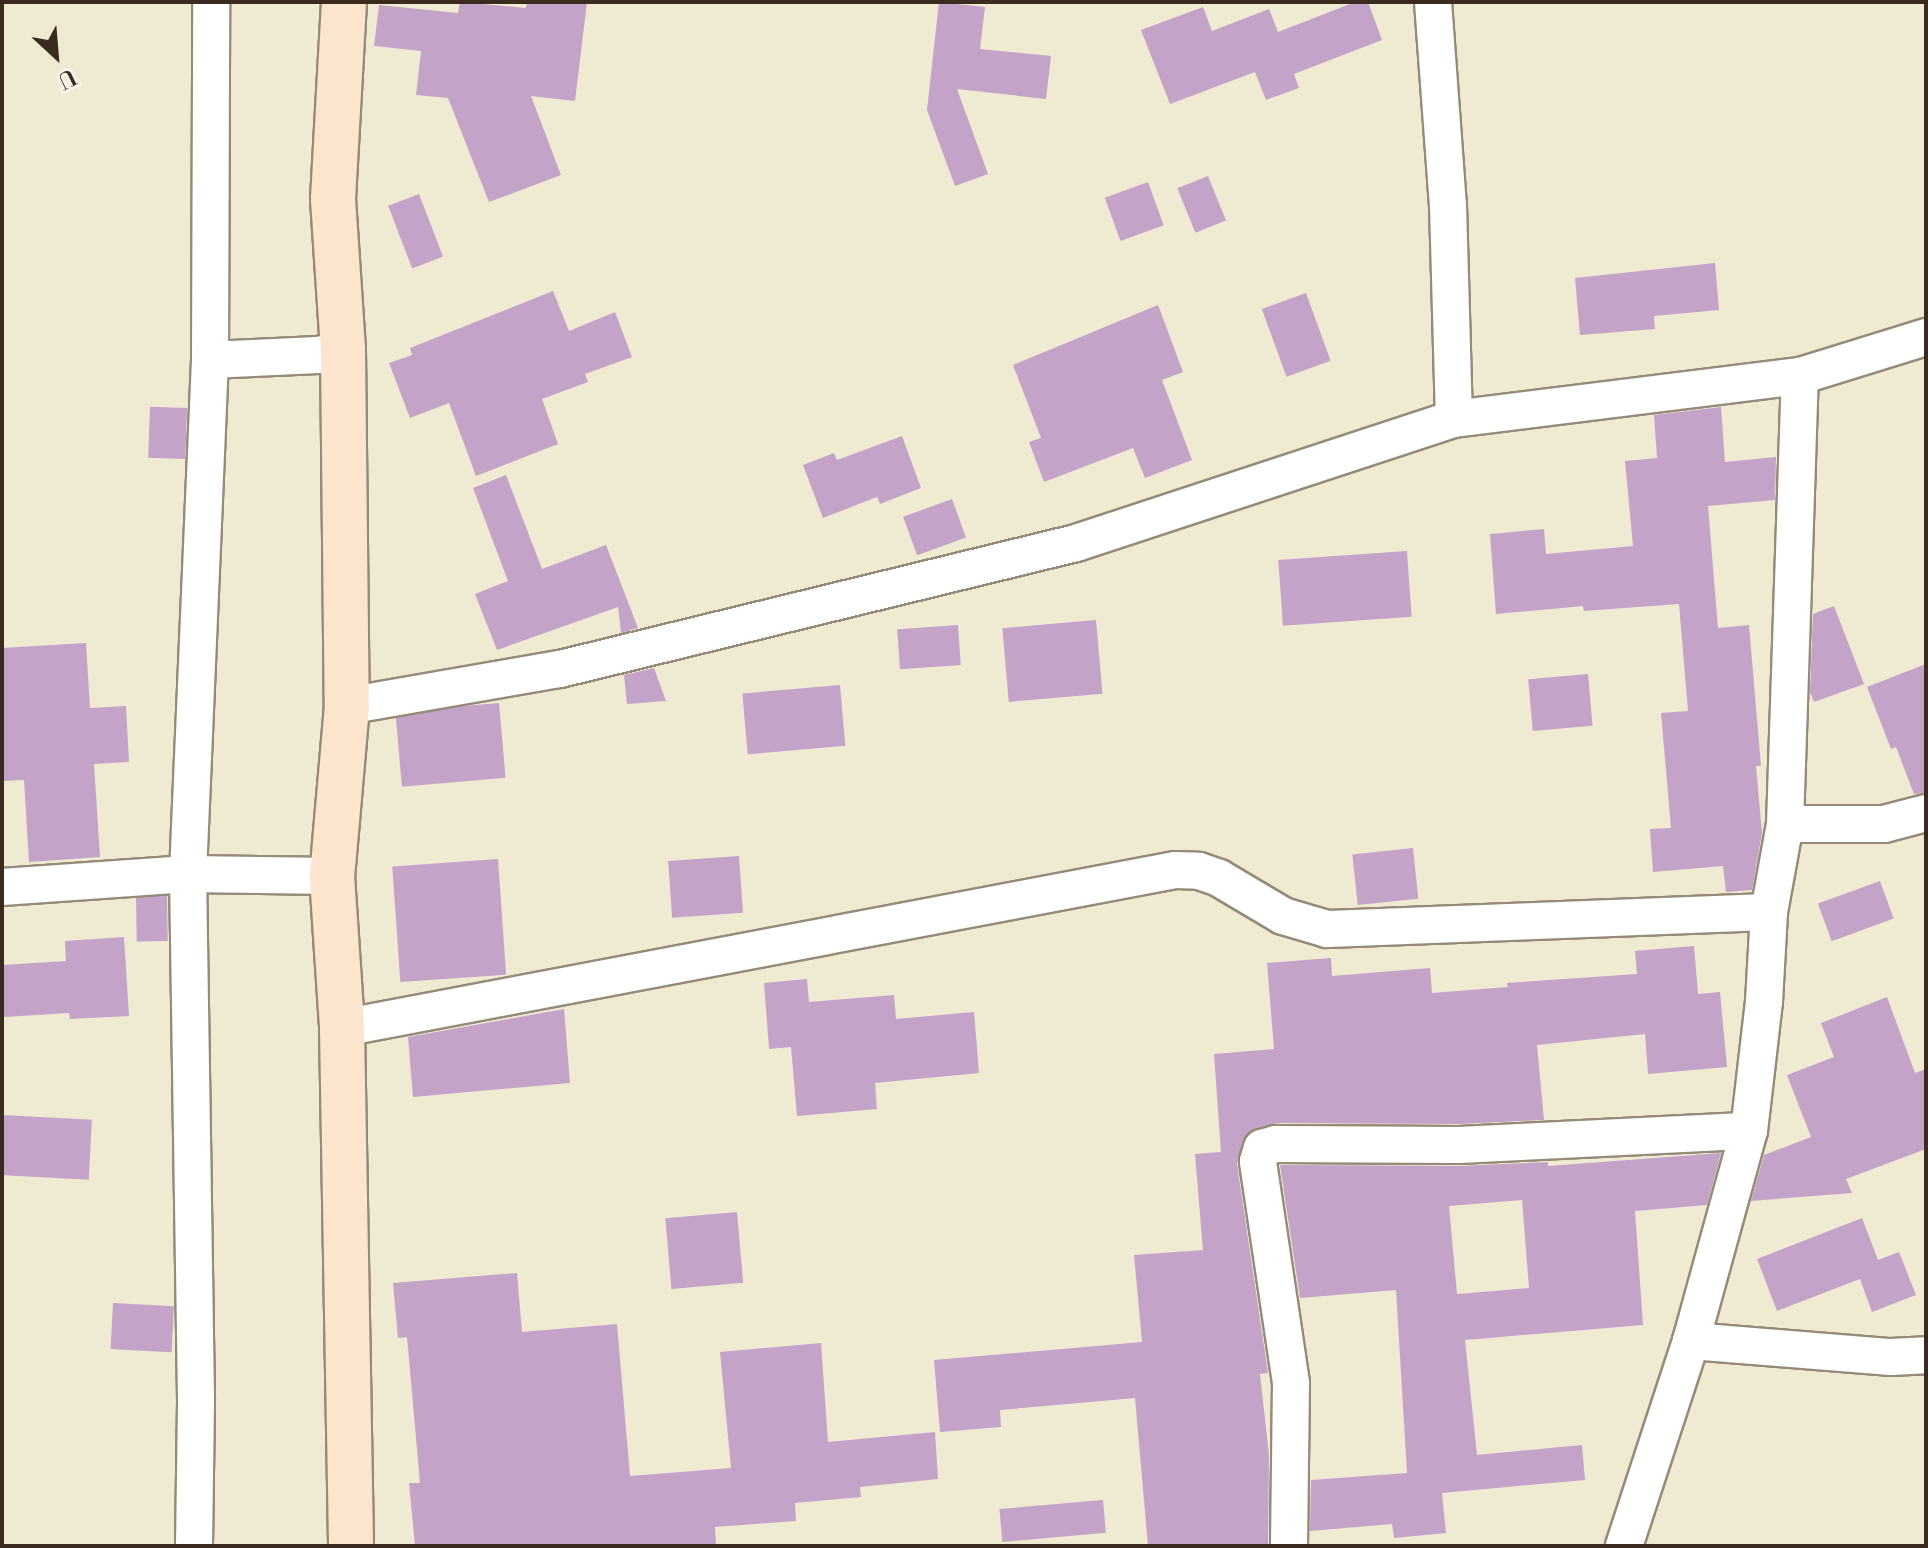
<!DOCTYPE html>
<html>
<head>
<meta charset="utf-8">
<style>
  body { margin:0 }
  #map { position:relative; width:1928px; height:1548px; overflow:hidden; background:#f0ead2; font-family:"Libre Bodoni",serif }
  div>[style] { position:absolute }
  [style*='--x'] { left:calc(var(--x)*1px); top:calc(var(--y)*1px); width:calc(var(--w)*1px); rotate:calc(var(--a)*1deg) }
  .building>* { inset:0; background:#c3a3c8; transform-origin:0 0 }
  .roads { filter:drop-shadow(2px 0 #968a78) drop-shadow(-2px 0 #968a78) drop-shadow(0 2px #968a78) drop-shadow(0 -2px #968a78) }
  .minor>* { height:36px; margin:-18px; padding:0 18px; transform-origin:18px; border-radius:18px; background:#fff }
  .secondary>* { height:44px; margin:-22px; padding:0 22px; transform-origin:22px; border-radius:22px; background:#fbe5cf }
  span { translate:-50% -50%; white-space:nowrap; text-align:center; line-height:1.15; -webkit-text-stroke:6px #f7f3e8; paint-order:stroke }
  .frame { position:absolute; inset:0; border:4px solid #3b2a1e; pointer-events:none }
  .north { position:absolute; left:16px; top:16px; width:80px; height:80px; -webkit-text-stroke:6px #f7f3e8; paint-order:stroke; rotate:154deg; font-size:22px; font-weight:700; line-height:32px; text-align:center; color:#3b2a1e }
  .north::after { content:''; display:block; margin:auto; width:28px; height:36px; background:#3b2a1e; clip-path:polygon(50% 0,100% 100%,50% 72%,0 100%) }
</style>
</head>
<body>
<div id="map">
  <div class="building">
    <div style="clip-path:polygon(460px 2px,526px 8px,527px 2px,587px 2px,575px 101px,531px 96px,561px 175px,489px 202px,448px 98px,416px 95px,421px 51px,374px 46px,379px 5px,458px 13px)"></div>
    <div style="clip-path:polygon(939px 2px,985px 7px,980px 49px,1051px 56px,1046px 99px,957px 89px,988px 174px,955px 186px,927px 110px)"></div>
    <div style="clip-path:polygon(1355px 2px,1368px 2px,1382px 40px,1294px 74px,1299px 88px,1266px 100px,1255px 72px,1170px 104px,1141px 30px,1203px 7px,1212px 31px,1269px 9px,1278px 32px)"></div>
    <div style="left:1208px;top:176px;width:48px;height:33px;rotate:68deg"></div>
    <div style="left:1148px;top:182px;width:46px;height:46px;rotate:70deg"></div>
    <div style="left:419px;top:194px;width:67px;height:33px;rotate:69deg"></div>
    <div style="clip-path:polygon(1715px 263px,1719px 310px,1654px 316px,1655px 329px,1580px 335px,1575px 278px)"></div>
    <div style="clip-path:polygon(553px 291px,569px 331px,615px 312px,632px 357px,585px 374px,588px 382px,542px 399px,558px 444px,476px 476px,449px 403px,410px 418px,389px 363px,412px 355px,410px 348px)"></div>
    <div style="left:1306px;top:293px;width:72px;height:47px;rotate:70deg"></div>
    <div style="clip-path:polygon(1158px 305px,1183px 372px,1162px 380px,1192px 460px,1145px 478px,1133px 448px,1044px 482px,1029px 442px,1041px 438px,1013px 365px)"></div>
    <div style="clip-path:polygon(1721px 407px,1725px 462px,1776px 457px,1775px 500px,1708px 506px,1718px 628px,1749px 625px,1761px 766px,1756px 766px,1762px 833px,1752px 890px,1726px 892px,1723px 866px,1653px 872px,1650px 829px,1671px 828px,1661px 713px,1688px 711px,1679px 604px,1584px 611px,1583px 606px,1496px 614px,1490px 534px,1544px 529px,1546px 554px,1633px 546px,1625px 461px,1657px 458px,1654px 415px)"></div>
    <div style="left:187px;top:408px;width:51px;height:37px;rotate:92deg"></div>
    <div style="clip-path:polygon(902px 436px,921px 488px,880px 504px,877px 497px,823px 518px,803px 465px,834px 453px,837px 460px)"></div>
    <div style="clip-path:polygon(506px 475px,542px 569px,606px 545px,638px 628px,621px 633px,618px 607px,497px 650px,475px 594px,508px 581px,473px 488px)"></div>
    <div style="left:952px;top:499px;width:41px;height:52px;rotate:70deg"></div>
    <div style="left:1407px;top:551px;width:66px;height:129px;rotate:86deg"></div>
    <div style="clip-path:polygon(1834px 606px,1864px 684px,1814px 702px,1810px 692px,1813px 614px)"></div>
    <div style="left:1096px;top:620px;width:74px;height:94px;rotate:85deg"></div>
    <div style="left:958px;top:625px;width:40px;height:61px;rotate:86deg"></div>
    <div style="clip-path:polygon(86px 643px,90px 708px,126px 706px,129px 762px,94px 764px,100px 857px,29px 862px,24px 780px,2px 781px,2px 648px)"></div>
    <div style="clip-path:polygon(1926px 664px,1926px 793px,1914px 794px,1896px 747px,1891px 749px,1867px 687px)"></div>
    <div style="clip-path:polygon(654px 668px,666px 701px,627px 704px,624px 675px)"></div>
    <div style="left:1588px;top:674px;width:52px;height:60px;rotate:85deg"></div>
    <div style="left:840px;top:685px;width:61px;height:98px;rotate:85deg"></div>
    <div style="left:499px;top:703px;width:75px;height:104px;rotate:85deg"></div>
    <div style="left:1413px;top:848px;width:51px;height:61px;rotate:84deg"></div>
    <div style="left:739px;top:856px;width:57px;height:71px;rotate:86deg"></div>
    <div style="left:498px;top:859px;width:116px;height:106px;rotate:86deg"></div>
    <div style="left:1880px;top:881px;width:40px;height:66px;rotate:70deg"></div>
    <div style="left:167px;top:896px;width:45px;height:31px;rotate:89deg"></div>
    <div style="clip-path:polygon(124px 937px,129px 1016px,70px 1019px,69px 1013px,4px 1017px,2px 965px,66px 961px,65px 941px)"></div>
    <div style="clip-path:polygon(1694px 946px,1698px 994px,1720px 992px,1727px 1067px,1648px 1074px,1645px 1034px,1537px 1045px,1544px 1120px,1459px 1124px,1276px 1123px,1247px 1134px,1237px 1164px,1268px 1373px,1260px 1374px,1269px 1455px,1268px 1546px,1148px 1546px,1135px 1398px,1000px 1410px,1001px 1427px,940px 1432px,934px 1360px,1142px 1342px,1134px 1255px,1203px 1250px,1195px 1154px,1221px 1152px,1214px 1054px,1274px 1049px,1267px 963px,1331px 958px,1332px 976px,1430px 968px,1432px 993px,1508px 987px,1507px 983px,1637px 974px,1635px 951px)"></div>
    <div style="clip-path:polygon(807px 979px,809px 1002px,894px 995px,896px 1019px,974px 1012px,979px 1073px,875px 1083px,877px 1109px,797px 1116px,791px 1047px,769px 1049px,764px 983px)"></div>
    <div style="clip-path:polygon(1887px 997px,1915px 1073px,1926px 1069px,1926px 1149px,1846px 1179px,1852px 1193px,1751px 1201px,1764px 1155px,1811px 1137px,1787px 1075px,1834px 1057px,1821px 1023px)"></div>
    <div style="clip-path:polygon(564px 1009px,570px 1083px,413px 1097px,408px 1037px)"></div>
    <div style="left:2px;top:1115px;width:90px;height:60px;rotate:3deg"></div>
    <div style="clip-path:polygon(evenodd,1721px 1153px,1707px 1205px,1635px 1211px,1643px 1325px,1465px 1340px,1477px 1455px,1582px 1445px,1585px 1480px,1442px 1493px,1446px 1533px,1394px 1538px,1392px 1524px,1310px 1531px,1311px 1480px,1407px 1473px,1396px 1290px,1300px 1298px,1280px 1165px,1459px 1166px,1548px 1162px,1548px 1166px,1721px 1153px,1522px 1200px,1529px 1288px,1457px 1294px,1449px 1206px,1522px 1200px)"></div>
    <div style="left:737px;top:1212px;width:71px;height:72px;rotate:85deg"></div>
    <div style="clip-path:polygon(1862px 1218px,1878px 1260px,1899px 1252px,1916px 1295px,1872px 1312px,1860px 1279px,1777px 1311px,1757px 1259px)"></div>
    <div style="clip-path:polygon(517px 1273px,522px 1332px,617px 1324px,630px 1476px,731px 1468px,720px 1352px,821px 1343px,828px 1442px,935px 1432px,938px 1479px,860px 1487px,861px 1497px,795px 1503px,796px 1521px,715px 1527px,716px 1546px,415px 1546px,409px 1483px,420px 1483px,407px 1337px,398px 1338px,393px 1283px)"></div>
    <div style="left:113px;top:1303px;width:61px;height:46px;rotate:3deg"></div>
    <div style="left:1103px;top:1500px;width:33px;height:104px;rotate:85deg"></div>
  </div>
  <div class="roads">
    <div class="minor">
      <div style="--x:1433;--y:2;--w:204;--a:85.8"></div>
      <div style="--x:1448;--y:205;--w:214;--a:88.4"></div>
      <div style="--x:210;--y:360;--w:108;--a:-2.7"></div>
      <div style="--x:318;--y:355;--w:25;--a:-11"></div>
      <div style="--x:347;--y:706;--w:216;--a:-9.9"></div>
      <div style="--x:560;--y:669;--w:531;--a:-13.72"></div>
      <div style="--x:1076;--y:543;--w:398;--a:-18.2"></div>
      <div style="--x:1454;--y:419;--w:349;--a:-7.1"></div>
      <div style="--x:1800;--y:376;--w:132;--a:-17.2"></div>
      <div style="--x:1785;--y:824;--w:99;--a:0"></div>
      <div style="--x:1884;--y:824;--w:43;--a:-14.7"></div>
      <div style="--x:2;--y:887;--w:186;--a:-4"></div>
      <div style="--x:188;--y:874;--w:144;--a:0.8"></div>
      <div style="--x:342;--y:1028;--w:848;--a:-10.74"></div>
      <div style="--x:1175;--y:870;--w:24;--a:2"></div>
      <div style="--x:1199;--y:871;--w:21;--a:19"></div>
      <div style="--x:1219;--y:878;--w:74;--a:30.7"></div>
      <div style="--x:1283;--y:916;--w:46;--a:16.5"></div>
      <div style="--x:1327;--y:929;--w:442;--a:-2.2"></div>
      <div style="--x:1691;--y:1341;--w:201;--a:4.6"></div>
      <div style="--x:1891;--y:1357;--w:35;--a:-3"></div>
      <div style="--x:194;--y:1546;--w:147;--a:-89.2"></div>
      <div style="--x:196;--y:1399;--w:525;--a:-90.87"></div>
      <div style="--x:188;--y:874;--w:514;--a:-87.55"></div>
      <div style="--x:210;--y:360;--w:358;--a:-89.8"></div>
      <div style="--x:1289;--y:1546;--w:163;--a:-89.3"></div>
      <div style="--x:1291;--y:1383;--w:224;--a:-98.5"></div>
      <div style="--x:1258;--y:1161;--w:14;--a:-73"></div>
      <div style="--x:1262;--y:1148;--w:15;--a:-16"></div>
      <div style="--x:1276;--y:1144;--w:183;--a:0.3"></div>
      <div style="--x:1459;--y:1145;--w:290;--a:-2.8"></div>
      <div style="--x:1624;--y:1546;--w:216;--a:-71.9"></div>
      <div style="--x:1691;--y:1341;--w:218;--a:-74.6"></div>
      <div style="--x:1749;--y:1131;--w:130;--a:-83.4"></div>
      <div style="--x:1764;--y:1002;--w:90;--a:-86.8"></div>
      <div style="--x:1769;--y:912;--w:89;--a:-79.7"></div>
      <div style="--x:1785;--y:824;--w:448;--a:-88.1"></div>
    </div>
    <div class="secondary">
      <div style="--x:344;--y:2;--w:197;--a:93.2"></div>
      <div style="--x:333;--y:199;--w:151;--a:86.2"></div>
      <div style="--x:343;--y:350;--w:356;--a:89.4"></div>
      <div style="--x:347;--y:706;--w:171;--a:95"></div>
      <div style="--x:332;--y:876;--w:152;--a:86.2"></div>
      <div style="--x:342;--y:1028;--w:518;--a:89"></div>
    </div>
  </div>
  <div class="frame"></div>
  <div class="north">U</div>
</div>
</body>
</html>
